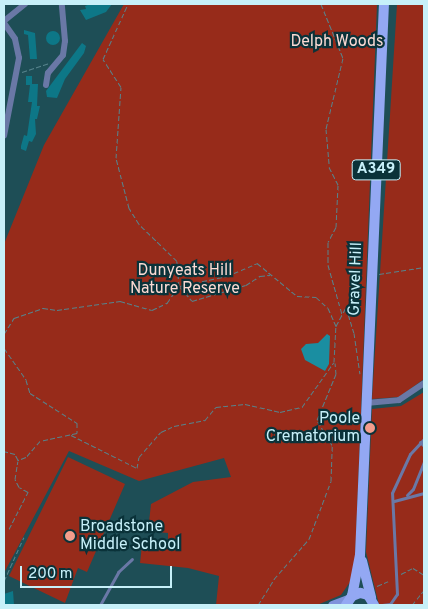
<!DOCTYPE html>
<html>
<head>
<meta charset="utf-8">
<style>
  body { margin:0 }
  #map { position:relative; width:428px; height:609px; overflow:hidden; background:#1e4e56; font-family:Overpass,sans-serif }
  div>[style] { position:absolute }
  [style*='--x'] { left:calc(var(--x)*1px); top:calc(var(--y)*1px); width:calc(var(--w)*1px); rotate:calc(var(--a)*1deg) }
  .green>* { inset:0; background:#972b1a }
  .water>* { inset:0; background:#1a8ea1 }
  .building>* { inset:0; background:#0d7787 }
  .round { border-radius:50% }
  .path>* { height:1px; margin-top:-0.5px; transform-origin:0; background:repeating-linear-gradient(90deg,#56838c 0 5px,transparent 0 7.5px) }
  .lane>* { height:3px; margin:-1.5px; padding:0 1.5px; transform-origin:1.5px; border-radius:1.5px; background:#6a78a6 }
  .street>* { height:6px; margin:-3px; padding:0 3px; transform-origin:3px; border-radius:3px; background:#6a78a6 }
  .secondary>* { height:9px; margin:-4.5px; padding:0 4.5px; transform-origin:4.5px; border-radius:4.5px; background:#7e92db }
  .primary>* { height:10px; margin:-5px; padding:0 5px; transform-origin:5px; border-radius:5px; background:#93a8f3 }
  .dots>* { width:14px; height:14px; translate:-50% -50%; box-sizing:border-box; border:2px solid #0a3239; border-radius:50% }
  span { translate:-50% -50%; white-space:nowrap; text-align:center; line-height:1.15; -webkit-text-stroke:4.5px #0a3239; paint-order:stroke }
  .shield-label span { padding:1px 4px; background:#0a3239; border:1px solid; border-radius:4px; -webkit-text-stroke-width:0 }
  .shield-label { font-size:15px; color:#c7f0f9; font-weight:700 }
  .park-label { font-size:16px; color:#fcdad3 }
  .street-label { font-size:16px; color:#c7f0f9 }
  .poi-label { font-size:16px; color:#c7f0f9 }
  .right { translate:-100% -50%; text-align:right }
  .left { translate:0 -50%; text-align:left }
  .frame { position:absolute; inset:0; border:5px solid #c7f0f9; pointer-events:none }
  .scale { position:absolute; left:20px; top:566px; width:152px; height:22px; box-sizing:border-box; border:2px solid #c7f0f9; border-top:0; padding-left:6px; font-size:15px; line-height:18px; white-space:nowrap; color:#c7f0f9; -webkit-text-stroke:4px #0a3239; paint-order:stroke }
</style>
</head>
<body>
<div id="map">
  <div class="green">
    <div style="clip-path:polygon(124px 4px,377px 4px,355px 563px,350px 582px,341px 595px,317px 605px,216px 605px,219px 576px,188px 568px,140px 563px,142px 545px,168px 545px,168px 533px,148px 531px,151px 504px,193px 482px,231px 477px,224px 458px,139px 481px,69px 451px,4px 573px,4px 244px,44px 145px)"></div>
    <div style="clip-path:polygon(397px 4px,424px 4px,424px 379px,399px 397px,372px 399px)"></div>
    <div style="clip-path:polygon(424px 392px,424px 605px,379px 605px,366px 552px,372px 409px,401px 406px)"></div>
    <div style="clip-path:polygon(68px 457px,125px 484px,87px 572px,78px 568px,65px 603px,9px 576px)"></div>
  </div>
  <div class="water">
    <div style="clip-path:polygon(327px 334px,330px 336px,329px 364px,325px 371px,305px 360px,301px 349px,306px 344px,318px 343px)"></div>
  </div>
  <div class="building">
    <div style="clip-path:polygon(90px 4px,112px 4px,106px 12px,86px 20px,80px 10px,86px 9px,85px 6px)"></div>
    <div style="clip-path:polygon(24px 30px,35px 33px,37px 59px,30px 59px,28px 35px,24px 34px)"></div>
    <div class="round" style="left:46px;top:31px;width:14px;height:14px"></div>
    <div style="clip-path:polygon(82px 43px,86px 46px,84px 53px,65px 79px,57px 98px,47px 97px,46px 91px)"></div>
    <div style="clip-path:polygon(26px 76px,32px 76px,32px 84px,38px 84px,37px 106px,40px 106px,37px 119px,35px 119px,36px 134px,32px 142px,29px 141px,26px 151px,21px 149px,21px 146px,24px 135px,27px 136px,32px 102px,28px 102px,30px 85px,26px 85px)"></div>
    <div style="clip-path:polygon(13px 591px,14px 605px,4px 605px,4px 594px)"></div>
  </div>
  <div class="path">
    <div style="--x:321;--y:4;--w:58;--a:67.8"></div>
    <div style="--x:343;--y:58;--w:73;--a:103.5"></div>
    <div style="--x:326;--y:129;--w:38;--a:85"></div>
    <div style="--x:329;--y:167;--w:20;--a:63"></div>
    <div style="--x:338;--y:185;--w:42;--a:92.7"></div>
    <div style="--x:336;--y:227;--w:17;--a:118"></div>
    <div style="--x:328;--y:242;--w:23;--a:90"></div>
    <div style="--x:328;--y:265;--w:51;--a:74.1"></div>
    <div style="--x:22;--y:72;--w:28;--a:-18"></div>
    <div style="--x:379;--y:274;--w:46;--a:-8.8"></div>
    <div style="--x:180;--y:286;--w:48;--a:-12"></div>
    <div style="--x:227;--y:276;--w:33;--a:-23"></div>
    <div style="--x:257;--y:263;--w:52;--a:39.5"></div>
    <div style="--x:297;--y:296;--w:19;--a:3"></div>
    <div style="--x:316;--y:297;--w:16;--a:43"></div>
    <div style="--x:328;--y:308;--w:20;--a:66"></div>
    <div style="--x:336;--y:326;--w:21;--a:-62"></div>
    <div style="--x:346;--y:307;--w:27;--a:73"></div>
    <div style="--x:354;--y:333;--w:41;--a:81.7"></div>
    <div style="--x:180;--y:287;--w:18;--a:49"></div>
    <div style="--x:192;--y:301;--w:56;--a:-16.5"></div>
    <div style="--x:246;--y:285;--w:17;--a:-33"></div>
    <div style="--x:260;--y:276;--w:10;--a:-6"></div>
    <div style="--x:347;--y:308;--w:15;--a:4"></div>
    <div style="--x:4;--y:334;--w:19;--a:-58"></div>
    <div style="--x:14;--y:318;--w:31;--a:-19"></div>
    <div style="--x:43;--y:308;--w:14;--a:8"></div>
    <div style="--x:57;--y:310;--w:64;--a:-8.1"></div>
    <div style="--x:120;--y:301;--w:33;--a:16"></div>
    <div style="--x:152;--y:310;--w:17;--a:-25"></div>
    <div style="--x:167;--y:303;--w:21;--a:-55"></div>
    <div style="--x:179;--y:286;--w:25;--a:-95"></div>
    <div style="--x:177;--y:261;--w:53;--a:-135.8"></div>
    <div style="--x:139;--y:224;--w:19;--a:-122"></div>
    <div style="--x:129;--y:208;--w:52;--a:-104.6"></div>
    <div style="--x:116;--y:158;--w:71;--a:-86"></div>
    <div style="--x:121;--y:87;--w:33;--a:-123"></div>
    <div style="--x:103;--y:59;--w:60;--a:-65.6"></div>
    <div style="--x:4;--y:348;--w:39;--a:55"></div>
    <div style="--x:26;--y:380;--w:14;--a:73"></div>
    <div style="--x:30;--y:393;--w:56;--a:32.6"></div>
    <div style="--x:77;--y:423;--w:10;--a:90"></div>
    <div style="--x:77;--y:433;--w:38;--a:168"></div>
    <div style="--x:40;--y:441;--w:21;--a:131"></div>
    <div style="--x:26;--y:457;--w:9;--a:159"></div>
    <div style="--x:18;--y:460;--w:7;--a:-117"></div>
    <div style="--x:15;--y:454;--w:11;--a:-165"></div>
    <div style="--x:71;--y:435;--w:74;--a:26.6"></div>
    <div style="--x:137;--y:468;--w:11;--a:-80"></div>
    <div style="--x:139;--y:457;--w:33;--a:-49"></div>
    <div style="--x:161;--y:432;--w:14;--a:-25"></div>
    <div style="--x:174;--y:426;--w:32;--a:-11"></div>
    <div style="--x:205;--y:420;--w:17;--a:-50"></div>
    <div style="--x:216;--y:407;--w:29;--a:-6"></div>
    <div style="--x:245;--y:404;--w:36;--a:13"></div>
    <div style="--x:280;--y:412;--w:23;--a:-13"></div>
    <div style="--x:302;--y:407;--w:55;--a:-54.6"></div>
    <div style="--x:334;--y:362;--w:36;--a:-87"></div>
    <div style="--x:9;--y:529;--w:42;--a:-62.8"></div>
    <div style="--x:28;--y:492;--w:10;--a:-151"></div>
    <div style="--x:19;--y:487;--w:9;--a:-117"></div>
    <div style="--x:15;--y:479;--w:18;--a:-81"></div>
    <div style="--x:401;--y:574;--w:13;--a:-27"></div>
    <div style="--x:413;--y:568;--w:13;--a:32"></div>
    <div style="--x:4;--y:581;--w:48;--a:-65.6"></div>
    <div style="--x:377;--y:586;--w:15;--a:-23"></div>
    <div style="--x:258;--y:605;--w:31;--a:-58"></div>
    <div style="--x:274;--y:579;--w:53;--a:-48.8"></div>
    <div style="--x:309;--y:539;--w:62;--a:-69.2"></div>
    <div style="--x:331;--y:481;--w:36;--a:-88"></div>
    <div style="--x:332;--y:445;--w:29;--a:-121"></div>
    <div style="--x:317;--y:420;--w:50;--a:-67.6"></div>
    <div style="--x:336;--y:374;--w:11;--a:-95"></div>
    <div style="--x:412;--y:605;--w:19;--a:-51"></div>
  </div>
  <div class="lane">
    <div style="--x:420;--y:442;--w:6;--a:45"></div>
    <div style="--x:407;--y:495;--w:8;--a:-45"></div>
    <div style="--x:413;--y:489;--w:29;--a:-68"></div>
    <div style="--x:394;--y:501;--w:31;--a:-15"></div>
    <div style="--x:100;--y:605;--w:38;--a:-61"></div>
    <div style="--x:118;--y:572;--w:19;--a:-43"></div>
    <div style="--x:382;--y:605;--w:8;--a:-7"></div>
    <div style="--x:390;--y:604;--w:12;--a:-55"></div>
    <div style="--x:397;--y:594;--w:101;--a:-92.8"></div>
    <div style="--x:392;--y:493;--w:43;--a:-65.2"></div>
    <div style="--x:410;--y:454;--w:21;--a:-47"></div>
  </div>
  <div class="street">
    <div style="--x:4;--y:21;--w:27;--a:-39"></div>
    <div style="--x:4;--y:23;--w:19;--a:55"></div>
    <div style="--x:15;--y:39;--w:19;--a:78"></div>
    <div style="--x:19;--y:58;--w:79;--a:100.9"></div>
    <div style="--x:46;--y:85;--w:12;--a:-81"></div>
    <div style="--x:48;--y:73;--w:23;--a:-50"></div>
    <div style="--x:63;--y:55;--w:14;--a:-82"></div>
    <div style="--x:65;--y:41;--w:37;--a:-95"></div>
    <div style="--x:366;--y:403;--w:33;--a:-5"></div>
    <div style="--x:399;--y:400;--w:30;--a:-34"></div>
  </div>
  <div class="secondary">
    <div style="--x:332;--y:605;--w:17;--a:-21"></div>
  </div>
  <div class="primary">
    <div style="--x:362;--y:561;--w:38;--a:76"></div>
    <div style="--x:352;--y:596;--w:42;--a:-79"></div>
    <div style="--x:360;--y:555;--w:552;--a:-87.51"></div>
    <div style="--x:346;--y:605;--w:11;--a:-56"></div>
    <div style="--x:352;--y:596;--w:9;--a:-21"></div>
    <div style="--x:360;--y:593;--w:8;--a:14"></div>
    <div style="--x:368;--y:595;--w:12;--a:59"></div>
  </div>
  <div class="dots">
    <div style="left:370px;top:428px;background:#f49d8c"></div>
    <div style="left:70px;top:536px;background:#f49d8c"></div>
  </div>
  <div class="shield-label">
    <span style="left:376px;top:170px">A349</span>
  </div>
  <div class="park-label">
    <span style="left:337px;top:42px">Delph Woods</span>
    <span style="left:185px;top:280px">Dunyeats Hill<br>Nature Reserve</span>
  </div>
  <div class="street-label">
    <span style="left:356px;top:279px;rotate:-88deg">Gravel Hill</span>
  </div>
  <div class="poi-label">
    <span class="right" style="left:360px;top:428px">Poole<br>Crematorium</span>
    <span class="left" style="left:80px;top:536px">Broadstone<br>Middle School</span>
  </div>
  <div class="frame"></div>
  <div class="scale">200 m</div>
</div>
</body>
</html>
